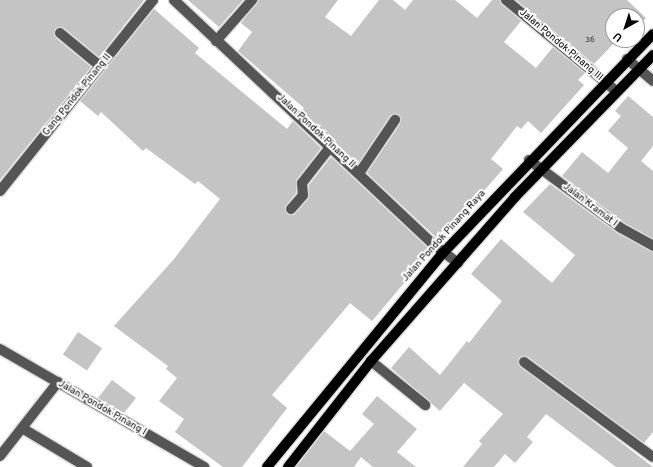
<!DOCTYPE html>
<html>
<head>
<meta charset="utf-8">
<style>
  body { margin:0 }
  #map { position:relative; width:653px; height:467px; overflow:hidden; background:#fff; font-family:Overpass,sans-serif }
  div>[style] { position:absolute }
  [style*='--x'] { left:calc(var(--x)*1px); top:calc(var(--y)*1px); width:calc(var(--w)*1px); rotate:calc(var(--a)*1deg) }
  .building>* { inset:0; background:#c4c4c4; transform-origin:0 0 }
  .roads { filter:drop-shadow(1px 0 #dbdbdb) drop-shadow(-1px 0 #dbdbdb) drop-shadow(0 1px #dbdbdb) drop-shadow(0 -1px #dbdbdb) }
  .minor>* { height:10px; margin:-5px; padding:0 5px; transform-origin:5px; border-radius:5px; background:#555 }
  .major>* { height:10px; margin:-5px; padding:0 5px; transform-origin:5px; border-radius:5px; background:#000 }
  span { translate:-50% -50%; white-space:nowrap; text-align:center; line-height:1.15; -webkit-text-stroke:4px #fff; paint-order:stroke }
  .number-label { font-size:8px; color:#313131 }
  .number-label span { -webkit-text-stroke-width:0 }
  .street-label { font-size:10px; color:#000 }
  .north { position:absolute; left:605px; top:8px; width:40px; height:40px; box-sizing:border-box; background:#fff; border:1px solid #999; border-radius:50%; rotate:219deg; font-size:11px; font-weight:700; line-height:16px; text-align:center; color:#000 }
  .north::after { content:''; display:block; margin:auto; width:14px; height:18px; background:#000; clip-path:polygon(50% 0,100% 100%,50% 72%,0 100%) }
</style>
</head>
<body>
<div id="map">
  <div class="building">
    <div style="clip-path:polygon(0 0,144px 0,99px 57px,64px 28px,55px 29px,56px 38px,91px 67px,0 180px)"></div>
    <div style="clip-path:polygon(188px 0,243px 0,219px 27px)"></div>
    <div style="clip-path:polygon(258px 0,338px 0,325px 17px,351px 36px,379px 0,393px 0,405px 10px,413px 0,455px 0,477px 18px,492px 0,500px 0,521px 21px,504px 42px,536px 68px,553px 47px,585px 73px,578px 80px,584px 85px,541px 133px,528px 121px,521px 129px,517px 126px,491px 159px,503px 169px,440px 241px,367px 173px,400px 124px,399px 115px,390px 116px,358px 164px,302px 111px,304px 108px,238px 51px,252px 32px,241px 23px)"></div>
    <div style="clip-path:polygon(516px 0,627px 0,646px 18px,637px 27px,637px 16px,613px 16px,613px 40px,617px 40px,594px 64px)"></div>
    <div style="clip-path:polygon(154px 9px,199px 48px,195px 53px,287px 129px,293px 121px,321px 148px,297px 179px,296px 193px,285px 207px,287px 214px,294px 215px,308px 199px,309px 185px,331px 157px,431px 251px,372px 321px,350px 303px,272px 395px,287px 408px,242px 467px,223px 467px,175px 432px,184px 419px,159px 401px,177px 378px,166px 369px,168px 366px,114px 326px,174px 259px,220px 199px,198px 181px,195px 184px,146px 148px,143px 151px,101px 112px,98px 116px,80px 101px)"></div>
    <div style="clip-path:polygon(628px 96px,653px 117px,653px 146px,641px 161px,653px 171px,653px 239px,625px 223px,562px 176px,582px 152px,608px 173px,628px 148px,608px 131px,621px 116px,615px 111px)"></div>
    <div style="clip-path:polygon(550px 184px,617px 233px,653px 252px,653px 432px,644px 443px,528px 357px,521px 356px,518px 364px,653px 467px,616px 467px,546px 414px,527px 437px,533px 442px,515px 463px,505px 454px,494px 467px,463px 467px,482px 444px,479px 441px,503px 414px,464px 383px,440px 411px,391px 368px,409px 347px,440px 375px,467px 341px,469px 343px,502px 301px,471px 274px,501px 239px,552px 283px,575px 255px,523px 212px)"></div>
    <div style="left:78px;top:332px;width:29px;height:27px;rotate:34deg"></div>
    <div style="clip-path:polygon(112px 380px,136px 398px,124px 413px,98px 398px)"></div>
    <div style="clip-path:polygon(377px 396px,417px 429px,397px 452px,416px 467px,373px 467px,361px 457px,354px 467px,296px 467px,324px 431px,350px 451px,374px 424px,362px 414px)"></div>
  </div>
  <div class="roads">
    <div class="minor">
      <div style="--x:174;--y:0;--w:357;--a:43.3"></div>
      <div style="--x:434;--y:245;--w:30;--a:37"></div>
      <div style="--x:506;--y:0;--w:143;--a:39.6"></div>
      <div style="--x:60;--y:33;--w:52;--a:39.5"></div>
      <div style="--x:216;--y:41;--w:55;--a:-48.7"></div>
      <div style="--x:627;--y:59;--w:34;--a:40"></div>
      <div style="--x:529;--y:160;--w:114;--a:36.5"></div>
      <div style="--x:621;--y:228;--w:37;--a:29"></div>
      <div style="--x:360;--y:172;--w:63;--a:-56.1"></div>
      <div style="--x:0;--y:191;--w:245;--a:-51.3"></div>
      <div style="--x:291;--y:209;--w:18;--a:-49"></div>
      <div style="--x:303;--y:195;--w:12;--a:-95"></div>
      <div style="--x:302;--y:183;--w:47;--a:-51.9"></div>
      <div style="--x:0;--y:349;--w:236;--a:30"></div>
      <div style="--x:371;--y:361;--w:70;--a:39.2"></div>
      <div style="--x:524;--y:362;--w:160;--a:36.4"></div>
      <div style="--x:22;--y:428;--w:76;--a:31"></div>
      <div style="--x:0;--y:456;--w:94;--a:-51.9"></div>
    </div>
    <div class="major">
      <div style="--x:267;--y:467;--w:277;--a:-50.6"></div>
      <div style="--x:443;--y:253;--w:303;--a:-46.2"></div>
      <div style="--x:288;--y:467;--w:135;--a:-51.9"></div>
      <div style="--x:371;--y:361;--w:218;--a:-48.7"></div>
      <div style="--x:515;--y:197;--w:198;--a:-45.8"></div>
    </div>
  </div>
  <div class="number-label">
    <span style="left:590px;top:41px">36</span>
  </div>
  <div class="street-label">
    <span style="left:561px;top:45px;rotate:40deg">Jalan Pondok Pinang III</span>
    <span style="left:77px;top:95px;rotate:-51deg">Gang Pondok Pinang II</span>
    <span style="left:316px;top:131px;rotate:43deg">Jalan Pondok Pinang II</span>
    <span style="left:590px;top:205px;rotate:37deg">Jalan Kramat I</span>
    <span style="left:444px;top:236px;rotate:-48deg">Jalan Pondok Pinang Raya</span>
    <span style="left:102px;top:408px;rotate:30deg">Jalan Pondok Pinang I</span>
  </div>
  <div class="north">U</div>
</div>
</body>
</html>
